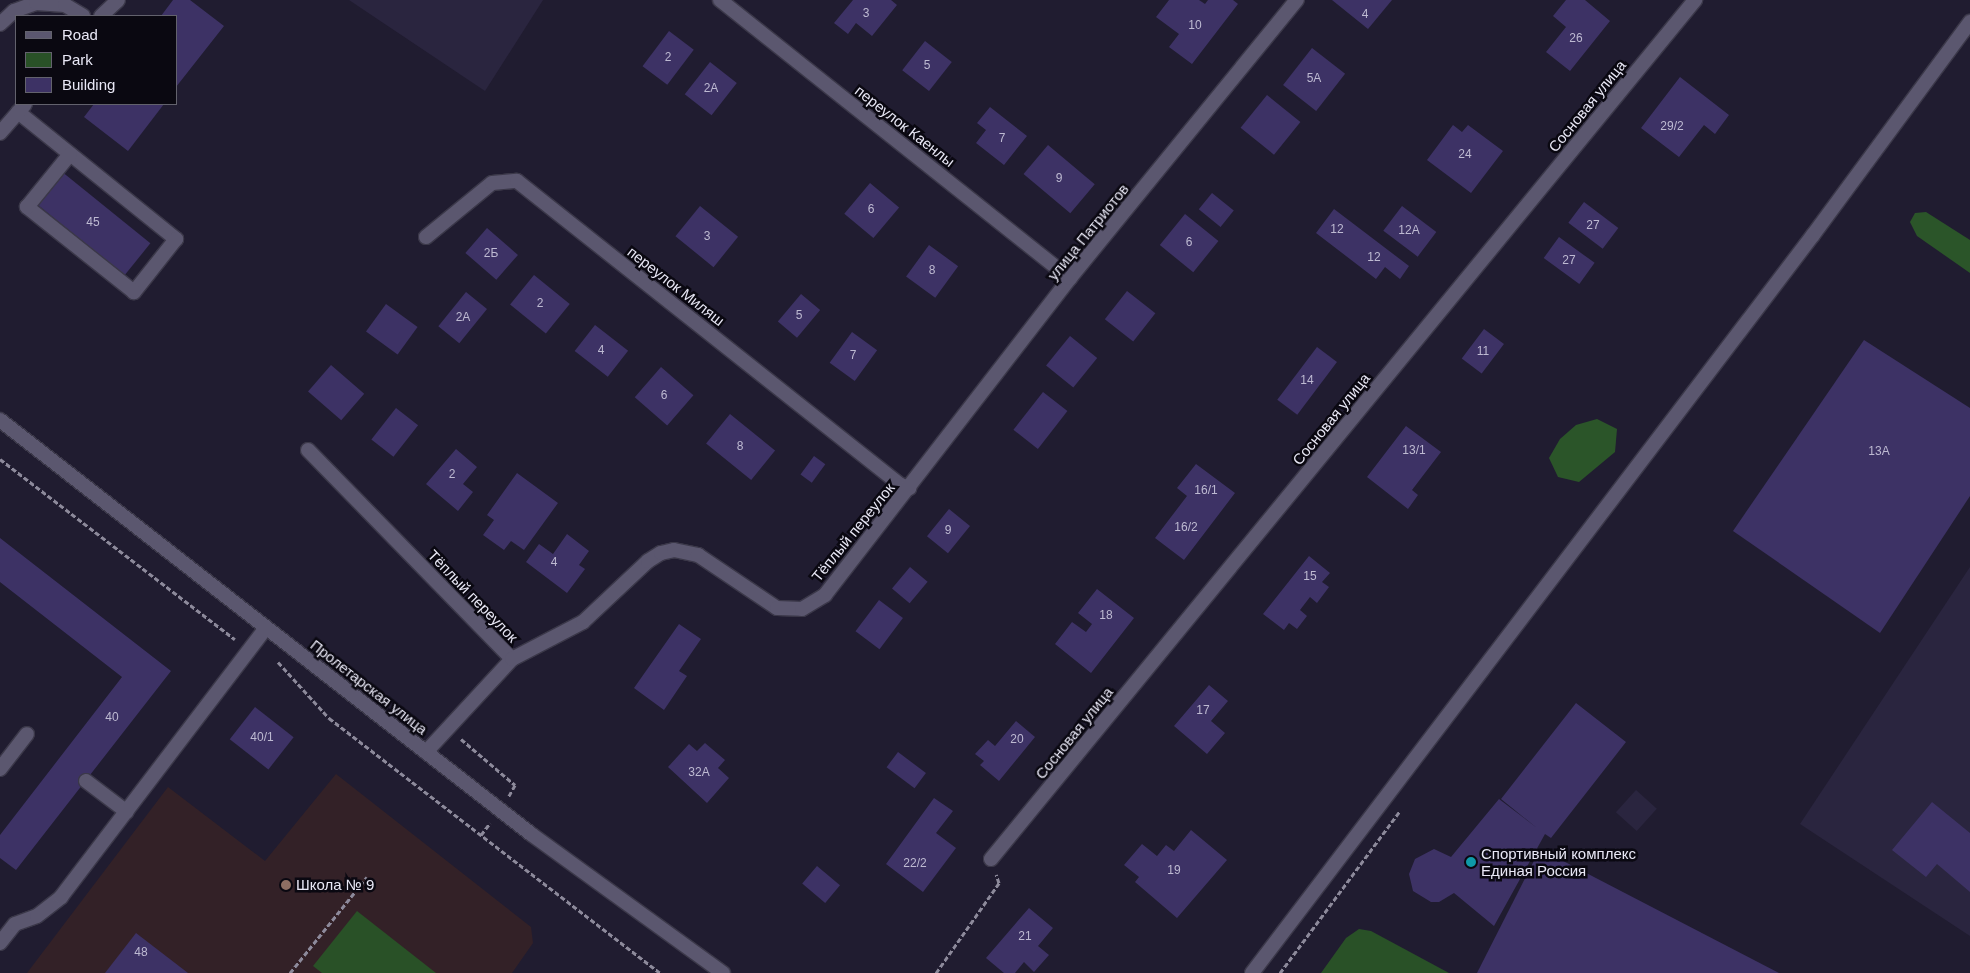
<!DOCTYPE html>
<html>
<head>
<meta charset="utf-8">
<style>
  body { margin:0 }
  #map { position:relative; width:1970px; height:973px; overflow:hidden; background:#201c30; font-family:Arial,sans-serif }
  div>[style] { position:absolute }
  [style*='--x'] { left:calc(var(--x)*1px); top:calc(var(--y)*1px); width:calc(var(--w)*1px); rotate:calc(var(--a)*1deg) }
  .built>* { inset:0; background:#2a253f; transform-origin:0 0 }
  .education>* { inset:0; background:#332127 }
  .green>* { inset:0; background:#295127 }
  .forest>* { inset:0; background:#2b5529 }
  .building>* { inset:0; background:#3d3265; transform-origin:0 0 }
  .path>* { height:3px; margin-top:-1.5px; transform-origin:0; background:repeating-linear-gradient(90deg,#8d8a9b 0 5px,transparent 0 7.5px) }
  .roads { filter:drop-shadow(1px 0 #3b3849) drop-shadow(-1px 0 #3b3849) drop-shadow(0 1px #3b3849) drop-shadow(0 -1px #3b3849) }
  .service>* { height:14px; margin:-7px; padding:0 7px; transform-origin:7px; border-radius:7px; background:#5b576f }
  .minor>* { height:14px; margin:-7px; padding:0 7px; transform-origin:7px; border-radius:7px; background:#5b576f }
  .tertiary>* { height:14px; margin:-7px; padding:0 7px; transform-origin:7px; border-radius:7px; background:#5b576f }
  .dots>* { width:14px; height:14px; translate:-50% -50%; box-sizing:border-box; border:2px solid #0a0811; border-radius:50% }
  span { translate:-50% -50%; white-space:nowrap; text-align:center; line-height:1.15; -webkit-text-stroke:5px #0a0811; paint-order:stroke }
  .number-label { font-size:12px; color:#bebad2 }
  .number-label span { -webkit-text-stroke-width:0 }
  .street-label { font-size:15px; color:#e9e8f6 }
  .poi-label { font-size:15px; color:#e9e8f6 }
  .left { translate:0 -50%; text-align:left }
  .legend { position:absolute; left:15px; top:15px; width:162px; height:90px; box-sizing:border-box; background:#0a0811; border:1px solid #63626d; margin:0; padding:6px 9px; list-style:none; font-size:15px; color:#e9e8f6 }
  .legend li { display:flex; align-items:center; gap:10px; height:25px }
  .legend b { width:25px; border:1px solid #63626d }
</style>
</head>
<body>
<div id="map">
  <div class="built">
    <div style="clip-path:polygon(349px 0,543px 0,485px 91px)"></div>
    <div style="clip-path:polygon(1970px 567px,1970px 936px,1800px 824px)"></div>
    <div style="left:1636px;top:790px;width:28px;height:30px;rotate:42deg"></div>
  </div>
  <div class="education">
    <div style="clip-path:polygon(336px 774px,531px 927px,533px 943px,512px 973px,27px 973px,168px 787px,265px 861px)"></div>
  </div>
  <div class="green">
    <div style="clip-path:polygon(357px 911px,436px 973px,322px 973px,313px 966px)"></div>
    <div style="clip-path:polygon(1359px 929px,1371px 931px,1449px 973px,1321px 973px,1346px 938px)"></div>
  </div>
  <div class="forest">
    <div style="clip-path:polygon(1926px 212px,1970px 240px,1970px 273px,1917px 236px,1910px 222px,1915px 213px)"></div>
    <div style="clip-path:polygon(1597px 419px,1617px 429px,1615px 452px,1579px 482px,1558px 477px,1549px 458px,1560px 439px,1576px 425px)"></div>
  </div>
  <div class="building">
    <div style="clip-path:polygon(173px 0,190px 0,224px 26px,176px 87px,176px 16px,161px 16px)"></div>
    <div style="clip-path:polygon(853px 0,891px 0,897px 5px,872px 36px,856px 23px,848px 34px,834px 23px)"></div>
    <div style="clip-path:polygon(1169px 0,1199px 0,1205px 4px,1208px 0,1233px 0,1238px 4px,1192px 64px,1169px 47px,1179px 34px,1156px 17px)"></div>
    <div style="clip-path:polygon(1332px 0,1392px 0,1368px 29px)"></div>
    <div style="clip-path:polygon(1566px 0,1585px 0,1610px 21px,1570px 71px,1546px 52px,1566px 27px,1553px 16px)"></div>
    <div style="left:669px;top:31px;width:31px;height:44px;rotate:37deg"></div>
    <div style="left:925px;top:41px;width:34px;height:37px;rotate:38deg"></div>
    <div style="left:1312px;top:48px;width:42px;height:47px;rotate:38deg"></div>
    <div style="left:710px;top:62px;width:34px;height:41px;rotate:38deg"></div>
    <div style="clip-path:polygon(1680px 77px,1729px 115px,1715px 134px,1704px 125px,1679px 157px,1641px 128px)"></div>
    <div style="left:1267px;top:95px;width:43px;height:42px;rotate:39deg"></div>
    <div style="clip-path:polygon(94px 104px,164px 104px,128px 151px,84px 117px)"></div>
    <div style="clip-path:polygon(990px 107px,1027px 136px,1004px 165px,976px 143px,986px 130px,977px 123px)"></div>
    <div style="clip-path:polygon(1453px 125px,1462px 132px,1468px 125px,1503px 151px,1471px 193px,1427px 160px)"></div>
    <div style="left:1048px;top:145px;width:61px;height:38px;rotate:40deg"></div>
    <div style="left:61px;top:171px;width:115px;height:41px;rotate:39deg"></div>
    <div style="left:870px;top:183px;width:38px;height:40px;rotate:40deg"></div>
    <div style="left:1212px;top:193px;width:28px;height:21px;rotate:39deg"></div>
    <div style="left:1584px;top:202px;width:43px;height:26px;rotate:37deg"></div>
    <div style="left:700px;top:206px;width:49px;height:39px;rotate:39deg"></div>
    <div style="left:1402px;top:206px;width:43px;height:31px;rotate:37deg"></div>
    <div style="clip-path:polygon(1334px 209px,1409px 266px,1400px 279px,1385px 267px,1376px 279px,1316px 233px)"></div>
    <div style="left:1185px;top:214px;width:43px;height:40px;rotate:39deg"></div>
    <div style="left:487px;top:228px;width:41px;height:33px;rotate:41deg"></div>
    <div style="left:1559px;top:237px;width:44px;height:26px;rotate:36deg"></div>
    <div style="left:929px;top:245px;width:36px;height:39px;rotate:36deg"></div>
    <div style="left:534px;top:275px;width:46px;height:38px;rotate:39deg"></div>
    <div style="left:1127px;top:291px;width:36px;height:36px;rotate:38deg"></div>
    <div style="left:466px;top:292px;width:27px;height:44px;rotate:39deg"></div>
    <div style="left:801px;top:294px;width:25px;height:36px;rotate:40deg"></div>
    <div style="left:386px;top:304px;width:39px;height:34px;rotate:36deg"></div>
    <div style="left:595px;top:325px;width:42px;height:33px;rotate:38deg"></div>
    <div style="left:1484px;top:329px;width:25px;height:37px;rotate:37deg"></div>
    <div style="left:852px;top:332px;width:31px;height:38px;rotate:36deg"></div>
    <div style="left:1070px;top:336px;width:35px;height:38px;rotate:39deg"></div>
    <div style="clip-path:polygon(1864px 340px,1970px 408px,1970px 496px,1880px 633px,1733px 531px)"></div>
    <div style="left:1317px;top:347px;width:25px;height:66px;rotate:37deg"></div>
    <div style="left:331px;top:365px;width:44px;height:35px;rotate:41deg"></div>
    <div style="left:661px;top:367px;width:43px;height:40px;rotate:41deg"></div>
    <div style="left:1043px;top:392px;width:31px;height:48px;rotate:38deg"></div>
    <div style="left:396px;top:408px;width:28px;height:40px;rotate:38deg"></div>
    <div style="left:730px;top:414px;width:58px;height:38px;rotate:39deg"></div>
    <div style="clip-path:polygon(1406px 426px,1441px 452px,1412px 490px,1418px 495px,1408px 509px,1367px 477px)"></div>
    <div style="clip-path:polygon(456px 449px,477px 467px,463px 484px,473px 492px,458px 511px,426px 484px)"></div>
    <div style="left:814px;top:456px;width:14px;height:23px;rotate:36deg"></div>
    <div style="clip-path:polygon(1196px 464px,1235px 493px,1184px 560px,1155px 538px,1187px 496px,1177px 488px)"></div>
    <div style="clip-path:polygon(517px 473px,558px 503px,524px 550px,511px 541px,504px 550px,483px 535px,494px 520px,487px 515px)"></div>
    <div style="left:949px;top:509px;width:27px;height:35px;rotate:39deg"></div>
    <div style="clip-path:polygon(567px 534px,589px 551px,579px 565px,585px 569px,567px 593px,526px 562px,539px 544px,553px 554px)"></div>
    <div style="clip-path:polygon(0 538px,171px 671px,16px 870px,0 858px,0 835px,122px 677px,0 582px)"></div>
    <div style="clip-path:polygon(1309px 556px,1330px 573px,1322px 582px,1329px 587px,1317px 603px,1310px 597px,1300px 610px,1307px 616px,1297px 629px,1289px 623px,1284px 630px,1263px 614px)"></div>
    <div style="left:910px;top:567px;width:23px;height:28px;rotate:40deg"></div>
    <div style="clip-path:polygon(1097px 589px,1134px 618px,1091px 673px,1055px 644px,1072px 622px,1086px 632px,1092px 624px,1078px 613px)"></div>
    <div style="left:879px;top:600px;width:30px;height:39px;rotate:37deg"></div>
    <div style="clip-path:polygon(679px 624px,701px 639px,679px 671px,687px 676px,664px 710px,634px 688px)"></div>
    <div style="clip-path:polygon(1209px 685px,1228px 701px,1211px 721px,1225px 733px,1207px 754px,1174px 726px)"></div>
    <div style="clip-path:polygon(1576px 703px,1626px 742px,1551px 838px,1545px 834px,1494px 926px,1454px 893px,1439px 902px,1431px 902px,1413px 891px,1409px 874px,1415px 859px,1434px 849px,1451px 857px,1499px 799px,1537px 828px,1501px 799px)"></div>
    <div style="left:255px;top:707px;width:49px;height:41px;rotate:38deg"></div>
    <div style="clip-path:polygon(1016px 721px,1035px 737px,999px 781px,980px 765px,984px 761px,975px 754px,988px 740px,995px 746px)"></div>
    <div style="clip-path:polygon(705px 743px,725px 760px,718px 768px,729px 778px,707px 803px,668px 767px,689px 744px,697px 751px)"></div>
    <div style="left:898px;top:752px;width:35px;height:19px;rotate:37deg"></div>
    <div style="clip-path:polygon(934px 798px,953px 811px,936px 833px,956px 848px,923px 892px,886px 864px)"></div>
    <div style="clip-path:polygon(1932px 802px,1970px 833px,1970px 892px,1937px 864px,1926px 877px,1892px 850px)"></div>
    <div style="clip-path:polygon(1191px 830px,1227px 860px,1177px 918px,1135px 882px,1139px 877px,1124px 865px,1142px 844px,1157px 856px,1166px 845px,1174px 851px)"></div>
    <div style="clip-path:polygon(1540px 849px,1779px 973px,1477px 973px)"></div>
    <div style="left:817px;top:866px;width:30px;height:23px;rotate:40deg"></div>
    <div style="clip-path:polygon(1029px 908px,1053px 928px,1038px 946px,1049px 955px,1034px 972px,1024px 962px,1015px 973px,1004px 973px,986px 958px)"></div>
    <div style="clip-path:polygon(136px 933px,188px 973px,105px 973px)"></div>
  </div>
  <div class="path">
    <div style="--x:0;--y:459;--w:296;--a:37.5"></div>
    <div style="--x:278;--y:662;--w:76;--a:47.7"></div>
    <div style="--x:329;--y:718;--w:418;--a:37.6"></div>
    <div style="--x:461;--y:739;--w:71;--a:40.4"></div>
    <div style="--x:515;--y:785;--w:13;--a:119"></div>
    <div style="--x:481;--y:835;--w:15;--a:-53"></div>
    <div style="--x:290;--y:973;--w:123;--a:-51.3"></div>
    <div style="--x:936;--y:973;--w:110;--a:-55"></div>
    <div style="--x:999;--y:883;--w:9;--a:-108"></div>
    <div style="--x:1280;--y:973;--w:202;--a:-53.5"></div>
  </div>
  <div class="roads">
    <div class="service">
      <div style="--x:101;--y:16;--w:23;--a:-43"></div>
      <div style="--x:0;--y:24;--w:19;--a:-43"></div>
      <div style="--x:14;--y:11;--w:23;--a:-20"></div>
      <div style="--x:36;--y:3;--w:29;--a:4"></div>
      <div style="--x:65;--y:5;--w:21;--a:31"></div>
      <div style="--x:18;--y:112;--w:203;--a:38.8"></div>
      <div style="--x:176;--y:239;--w:68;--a:128.4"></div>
      <div style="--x:134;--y:292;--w:137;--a:-141.5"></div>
      <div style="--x:27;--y:207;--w:68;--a:-50.9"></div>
      <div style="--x:0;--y:133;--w:38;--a:-49"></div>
      <div style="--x:0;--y:769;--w:44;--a:-52.4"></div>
      <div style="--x:86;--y:781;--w:51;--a:37.1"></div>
      <div style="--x:0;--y:943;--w:24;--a:-52"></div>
      <div style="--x:15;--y:924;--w:23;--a:-20"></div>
      <div style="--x:37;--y:916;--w:31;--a:-38"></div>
      <div style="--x:61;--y:897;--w:338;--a:-52.7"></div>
    </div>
    <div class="minor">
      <div style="--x:720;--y:0;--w:447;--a:38.5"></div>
      <div style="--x:426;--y:237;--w:85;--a:-39.3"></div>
      <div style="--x:492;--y:183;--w:25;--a:-5"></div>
      <div style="--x:517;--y:181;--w:490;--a:38.4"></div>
      <div style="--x:901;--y:485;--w:9;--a:21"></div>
      <div style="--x:308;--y:450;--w:292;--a:45.7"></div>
      <div style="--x:426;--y:752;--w:127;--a:-47.2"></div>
      <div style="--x:512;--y:659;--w:80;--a:-27.5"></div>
      <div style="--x:583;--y:622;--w:89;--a:-43.2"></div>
      <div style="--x:648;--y:561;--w:15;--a:-32"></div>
      <div style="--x:661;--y:553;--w:13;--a:-13"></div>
      <div style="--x:674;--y:550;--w:25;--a:12"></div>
      <div style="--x:698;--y:555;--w:95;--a:33.9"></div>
      <div style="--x:777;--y:608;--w:25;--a:2"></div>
      <div style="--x:802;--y:609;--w:27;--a:-31"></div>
      <div style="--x:825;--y:595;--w:401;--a:-52.3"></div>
      <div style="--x:1070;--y:278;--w:359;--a:-50.8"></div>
      <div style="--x:991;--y:859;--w:1111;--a:-50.66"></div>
      <div style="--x:1252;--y:973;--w:927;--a:-52.76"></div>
      <div style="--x:1813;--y:235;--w:265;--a:-53.6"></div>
    </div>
    <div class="tertiary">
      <div style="--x:0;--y:420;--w:673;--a:37.94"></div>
      <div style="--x:531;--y:834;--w:237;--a:35.9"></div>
    </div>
  </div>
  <div class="dots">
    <div style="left:1471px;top:862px;background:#0f9aa8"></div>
    <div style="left:286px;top:885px;background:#8d6e63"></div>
  </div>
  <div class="number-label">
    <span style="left:866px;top:14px">3</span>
    <span style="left:1365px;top:15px">4</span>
    <span style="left:1195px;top:26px">10</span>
    <span style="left:1576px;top:39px">26</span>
    <span style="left:668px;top:58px">2</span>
    <span style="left:927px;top:66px">5</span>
    <span style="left:1314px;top:79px">5А</span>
    <span style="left:711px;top:89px">2А</span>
    <span style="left:1672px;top:127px">29/2</span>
    <span style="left:1002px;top:139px">7</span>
    <span style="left:1465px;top:155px">24</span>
    <span style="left:1059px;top:179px">9</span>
    <span style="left:871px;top:210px">6</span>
    <span style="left:93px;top:223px">45</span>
    <span style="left:1593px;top:226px">27</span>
    <span style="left:1337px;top:230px">12</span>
    <span style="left:1409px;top:231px">12А</span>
    <span style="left:707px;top:237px">3</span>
    <span style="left:1189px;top:243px">6</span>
    <span style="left:491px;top:254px">2Б</span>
    <span style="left:1374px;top:258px">12</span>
    <span style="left:1569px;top:261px">27</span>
    <span style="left:932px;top:271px">8</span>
    <span style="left:540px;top:304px">2</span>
    <span style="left:799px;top:316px">5</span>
    <span style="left:463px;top:318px">2А</span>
    <span style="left:601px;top:351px">4</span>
    <span style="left:1483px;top:352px">11</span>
    <span style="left:853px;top:356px">7</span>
    <span style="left:1307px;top:381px">14</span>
    <span style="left:664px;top:396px">6</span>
    <span style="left:740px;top:447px">8</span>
    <span style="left:1414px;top:451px">13/1</span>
    <span style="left:1879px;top:452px">13А</span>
    <span style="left:452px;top:475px">2</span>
    <span style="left:1206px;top:491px">16/1</span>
    <span style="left:1186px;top:528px">16/2</span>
    <span style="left:948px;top:531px">9</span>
    <span style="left:554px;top:563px">4</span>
    <span style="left:1310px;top:577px">15</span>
    <span style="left:1106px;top:616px">18</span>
    <span style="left:1203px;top:711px">17</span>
    <span style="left:112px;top:718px">40</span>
    <span style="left:262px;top:738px">40/1</span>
    <span style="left:1017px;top:740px">20</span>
    <span style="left:699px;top:773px">32А</span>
    <span style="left:915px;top:864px">22/2</span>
    <span style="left:1174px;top:871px">19</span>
    <span style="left:1025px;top:937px">21</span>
    <span style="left:141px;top:953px">48</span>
  </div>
  <div class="street-label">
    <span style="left:1587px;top:106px;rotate:-51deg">Сосновая улица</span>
    <span style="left:905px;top:126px;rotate:38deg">переулок Каенлы</span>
    <span style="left:1088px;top:232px;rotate:-51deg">улица Патриотов</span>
    <span style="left:676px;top:286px;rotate:38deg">переулок Миляш</span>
    <span style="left:1331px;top:419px;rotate:-51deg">Сосновая улица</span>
    <span style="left:853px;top:532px;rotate:-51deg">Тёплый переулок</span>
    <span style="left:473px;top:596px;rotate:46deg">Тёплый переулок</span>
    <span style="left:369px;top:687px;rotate:38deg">Пролетарская улица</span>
    <span style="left:1074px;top:733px;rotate:-51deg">Сосновая улица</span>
  </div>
  <div class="poi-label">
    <span class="left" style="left:1481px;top:862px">Спортивный комплекс<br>Единая Россия</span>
    <span class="left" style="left:296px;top:885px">Школа № 9</span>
  </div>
  <ul class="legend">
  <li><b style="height:6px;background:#5b576f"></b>Road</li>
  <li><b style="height:14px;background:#295127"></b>Park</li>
  <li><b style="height:14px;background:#3d3265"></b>Building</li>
  </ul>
</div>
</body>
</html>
